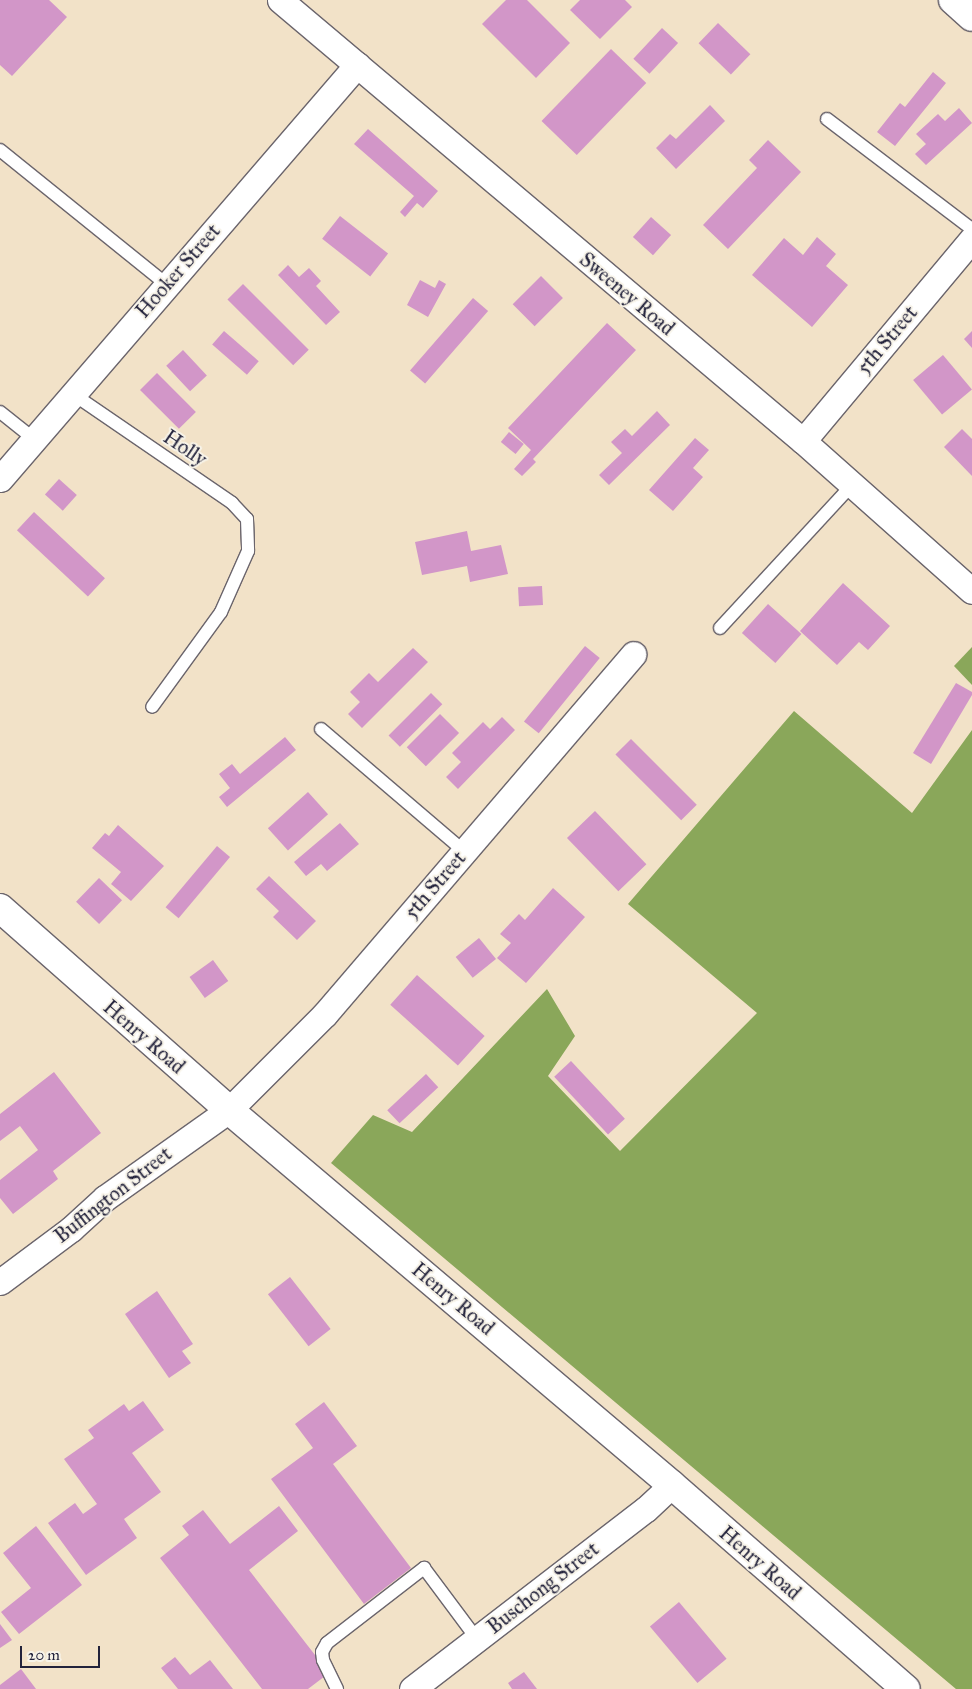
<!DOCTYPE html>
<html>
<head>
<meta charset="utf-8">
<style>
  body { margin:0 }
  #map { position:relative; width:972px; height:1689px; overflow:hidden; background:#f2e2c8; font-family:"IM FELL Great Primer",serif }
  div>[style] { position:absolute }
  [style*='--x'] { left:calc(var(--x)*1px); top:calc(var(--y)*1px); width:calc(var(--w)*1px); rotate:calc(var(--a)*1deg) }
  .forest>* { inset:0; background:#8aa75a }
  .building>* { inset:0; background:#d296c8; transform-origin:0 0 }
  .roads { filter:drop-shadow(1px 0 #6b656c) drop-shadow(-1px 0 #6b656c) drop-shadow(0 1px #6b656c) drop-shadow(0 -1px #6b656c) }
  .lane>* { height:12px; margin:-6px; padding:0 6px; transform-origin:6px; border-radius:6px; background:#fff }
  .street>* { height:25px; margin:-12.5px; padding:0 12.5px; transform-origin:12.5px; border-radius:12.5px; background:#fff }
  .secondary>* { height:28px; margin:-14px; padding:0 14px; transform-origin:14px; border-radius:14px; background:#fff }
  span { translate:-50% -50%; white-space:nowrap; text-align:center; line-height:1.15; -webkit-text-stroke:4px #f7f3e8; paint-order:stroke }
  .street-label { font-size:20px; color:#22223b }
  .scale { position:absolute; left:20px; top:1646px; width:80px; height:22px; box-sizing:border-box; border:2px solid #22223b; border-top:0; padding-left:6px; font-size:15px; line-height:18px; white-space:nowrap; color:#22223b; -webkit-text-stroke:4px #f7f3e8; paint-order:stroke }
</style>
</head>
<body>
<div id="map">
  <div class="forest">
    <div style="clip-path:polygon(972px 647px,972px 685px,954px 666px)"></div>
    <div style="clip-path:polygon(794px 711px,912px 813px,972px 730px,972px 1689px,956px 1689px,331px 1163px,373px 1115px,412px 1132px,547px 989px,575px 1036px,548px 1076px,620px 1151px,757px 1013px,628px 904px)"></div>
  </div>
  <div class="building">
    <div style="clip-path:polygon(0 0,49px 0,67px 17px,12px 76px,0 65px)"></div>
    <div style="clip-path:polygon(506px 0,527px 0,570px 43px,536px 78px,482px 24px)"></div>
    <div style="clip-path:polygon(580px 0,625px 0,632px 7px,600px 39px,570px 10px)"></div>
    <div style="left:718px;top:23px;width:45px;height:28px;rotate:44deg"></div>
    <div style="left:662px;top:28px;width:22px;height:42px;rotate:43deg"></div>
    <div style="left:611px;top:49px;width:49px;height:100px;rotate:44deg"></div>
    <div style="clip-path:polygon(933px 72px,946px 83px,895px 146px,877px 132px,900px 103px,905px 107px)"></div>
    <div style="clip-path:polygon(710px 105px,725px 121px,676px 169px,656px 148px,670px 134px,676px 139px)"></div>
    <div style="clip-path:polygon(959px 108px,972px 123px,926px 165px,915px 154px,926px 144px,916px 134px,938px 114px,945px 121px)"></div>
    <div style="clip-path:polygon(368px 129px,438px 191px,423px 208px,417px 203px,405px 217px,400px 212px,414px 196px,354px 144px)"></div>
    <div style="clip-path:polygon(768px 140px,801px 172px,728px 249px,703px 225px,757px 168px,749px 160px)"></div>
    <div style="left:340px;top:216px;width:61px;height:29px;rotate:38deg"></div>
    <div style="left:651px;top:217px;width:27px;height:27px;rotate:42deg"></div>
    <div style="clip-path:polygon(817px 237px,836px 254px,826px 266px,848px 285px,812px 327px,752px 275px,784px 238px,803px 255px)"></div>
    <div style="clip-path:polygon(288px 265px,299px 277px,309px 268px,321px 281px,316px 286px,340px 312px,326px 325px,278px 275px)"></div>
    <div style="left:541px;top:276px;width:31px;height:40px;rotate:45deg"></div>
    <div style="clip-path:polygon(420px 280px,435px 288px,439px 280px,446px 284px,428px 317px,407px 305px)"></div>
    <div style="left:243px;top:284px;width:93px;height:22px;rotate:45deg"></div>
    <div style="left:473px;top:298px;width:20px;height:96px;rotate:41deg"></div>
    <div style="clip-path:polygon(607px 323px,636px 350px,533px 459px,536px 462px,522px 476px,514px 469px,531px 450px,508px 428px)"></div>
    <div style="left:224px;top:331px;width:46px;height:18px;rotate:41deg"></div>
    <div style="clip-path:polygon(972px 331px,972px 348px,964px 339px)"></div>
    <div style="left:183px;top:350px;width:35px;height:23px;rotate:47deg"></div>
    <div style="left:943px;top:355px;width:45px;height:39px;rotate:50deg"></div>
    <div style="left:157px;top:373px;width:55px;height:24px;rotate:45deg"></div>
    <div style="clip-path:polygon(657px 411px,670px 425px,609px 485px,599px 475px,622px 453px,611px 442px,625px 429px,632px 436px)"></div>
    <div style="clip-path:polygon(962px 429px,972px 439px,972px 476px,944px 447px)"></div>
    <div style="left:509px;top:432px;width:19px;height:13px;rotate:39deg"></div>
    <div style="clip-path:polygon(695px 438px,709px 450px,693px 468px,703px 477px,673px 511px,649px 490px)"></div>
    <div style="left:59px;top:479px;width:24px;height:21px;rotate:42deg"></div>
    <div style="left:34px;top:512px;width:97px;height:25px;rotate:43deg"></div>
    <div style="clip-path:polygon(467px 531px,471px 551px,501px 545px,508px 574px,470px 582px,467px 566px,422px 575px,415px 542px)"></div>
    <div style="clip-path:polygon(843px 583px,890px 626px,868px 650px,859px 642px,837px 665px,800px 631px)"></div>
    <div style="left:542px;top:586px;width:19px;height:24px;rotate:87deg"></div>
    <div style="left:768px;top:604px;width:45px;height:39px;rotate:42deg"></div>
    <div style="left:585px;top:646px;width:19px;height:97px;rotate:39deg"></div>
    <div style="clip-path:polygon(413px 648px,428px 662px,362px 728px,348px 714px,360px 702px,350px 692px,369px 673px,378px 682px)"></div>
    <div style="clip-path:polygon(956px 683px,972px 692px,972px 695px,931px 764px,913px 753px)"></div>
    <div style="left:431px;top:693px;width:16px;height:60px;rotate:45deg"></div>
    <div style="left:440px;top:714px;width:27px;height:47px;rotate:45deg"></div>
    <div style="clip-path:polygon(502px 717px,515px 730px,458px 789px,446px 777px,461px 762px,452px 753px,483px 722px,490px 729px)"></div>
    <div style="clip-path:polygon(285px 737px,296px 750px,227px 807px,219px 797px,230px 788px,219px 774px,232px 764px,240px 774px)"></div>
    <div style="left:631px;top:739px;width:93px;height:22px;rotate:45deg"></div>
    <div style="left:308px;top:792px;width:30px;height:54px;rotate:48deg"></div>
    <div style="left:595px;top:811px;width:74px;height:39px;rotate:46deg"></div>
    <div style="clip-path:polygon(340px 823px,359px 844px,327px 871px,321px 864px,306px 876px,294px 862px)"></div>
    <div style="clip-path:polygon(118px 825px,164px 866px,131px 901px,111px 884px,121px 872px,92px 848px,105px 833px,109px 836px)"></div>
    <div style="left:217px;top:846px;width:17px;height:80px;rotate:40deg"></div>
    <div style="clip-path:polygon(269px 876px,316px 921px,297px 940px,273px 917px,279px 911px,256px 889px)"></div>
    <div style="left:99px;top:878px;width:32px;height:33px;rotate:44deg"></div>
    <div style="clip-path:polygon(553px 888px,585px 917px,526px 983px,497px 958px,511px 943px,500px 934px,519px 914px,525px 920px)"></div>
    <div style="left:479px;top:938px;width:27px;height:30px;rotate:51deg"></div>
    <div style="left:213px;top:960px;width:26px;height:29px;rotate:54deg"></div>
    <div style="left:417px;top:975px;width:91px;height:40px;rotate:42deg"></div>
    <div style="left:571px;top:1061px;width:79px;height:23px;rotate:47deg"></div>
    <div style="clip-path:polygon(54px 1072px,101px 1133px,53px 1171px,58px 1179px,13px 1214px,0 1198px,0 1180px,38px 1150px,20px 1126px,0 1141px,0 1114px)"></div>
    <div style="left:426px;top:1074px;width:18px;height:53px;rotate:47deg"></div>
    <div style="left:290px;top:1277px;width:66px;height:28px;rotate:52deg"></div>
    <div style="clip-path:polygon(157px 1291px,193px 1344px,182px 1351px,191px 1363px,169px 1378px,125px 1314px)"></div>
    <div style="clip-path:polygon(143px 1401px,164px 1430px,132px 1453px,161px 1492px,124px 1519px,137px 1538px,86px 1575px,48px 1523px,75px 1503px,83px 1514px,97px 1504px,64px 1459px,94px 1438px,88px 1430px,124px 1404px,129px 1411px)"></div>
    <div style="clip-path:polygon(324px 1402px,357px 1446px,333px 1464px,411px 1568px,364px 1604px,271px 1479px,313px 1448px,295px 1424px)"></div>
    <div style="clip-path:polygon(279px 1506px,298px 1531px,249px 1570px,329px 1673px,308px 1689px,262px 1689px,160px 1558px,189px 1535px,182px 1526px,203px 1510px,230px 1544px)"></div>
    <div style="clip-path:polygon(36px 1526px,82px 1585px,19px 1634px,1px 1612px,31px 1588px,3px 1553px)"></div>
    <div style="left:679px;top:1602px;width:74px;height:38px;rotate:50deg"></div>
    <div style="clip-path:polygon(0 1624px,12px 1640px,0 1648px)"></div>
    <div style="clip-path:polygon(175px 1657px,190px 1675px,210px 1660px,233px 1689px,178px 1689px,161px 1668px)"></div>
    <div style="clip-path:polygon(21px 1669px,36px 1689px,0 1689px,0 1685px)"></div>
    <div style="clip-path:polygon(524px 1672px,537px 1689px,512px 1689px,508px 1683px)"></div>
  </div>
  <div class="roads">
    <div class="lane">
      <div style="--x:827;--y:119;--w:182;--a:37.2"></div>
      <div style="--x:0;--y:150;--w:213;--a:38.9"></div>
      <div style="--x:73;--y:394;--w:193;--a:34.4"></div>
      <div style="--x:232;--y:503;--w:22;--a:47"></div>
      <div style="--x:247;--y:519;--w:32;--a:88"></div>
      <div style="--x:248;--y:551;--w:67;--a:113.9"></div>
      <div style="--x:221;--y:612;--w:117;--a:126"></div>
      <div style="--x:0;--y:412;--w:43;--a:38.5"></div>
      <div style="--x:720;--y:628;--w:195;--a:-47.3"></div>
      <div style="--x:321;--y:729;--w:188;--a:40.5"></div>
      <div style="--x:337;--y:1689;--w:32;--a:-116"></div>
      <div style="--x:323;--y:1660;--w:8;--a:-97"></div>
      <div style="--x:322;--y:1652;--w:10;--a:-61"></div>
      <div style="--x:327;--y:1643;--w:123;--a:-37.7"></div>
      <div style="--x:424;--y:1568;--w:89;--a:53.3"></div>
    </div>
    <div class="street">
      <div style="--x:280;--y:0;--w:684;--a:40.14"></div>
      <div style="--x:803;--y:441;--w:226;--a:41.6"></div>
      <div style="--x:803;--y:441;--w:263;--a:-50.1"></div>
      <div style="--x:0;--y:479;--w:547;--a:-49.23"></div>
      <div style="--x:0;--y:1282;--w:89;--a:-36.7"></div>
      <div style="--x:71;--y:1229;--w:46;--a:-42.4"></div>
      <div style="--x:105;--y:1198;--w:152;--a:-35.4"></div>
      <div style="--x:229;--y:1110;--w:136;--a:-45"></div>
      <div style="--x:325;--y:1014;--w:474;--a:-49.4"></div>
      <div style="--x:412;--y:1689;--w:295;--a:-37.6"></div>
      <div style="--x:646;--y:1509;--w:35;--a:-43"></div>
    </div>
    <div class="secondary">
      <div style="--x:953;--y:0;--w:25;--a:42"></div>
      <div style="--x:0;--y:908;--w:305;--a:41.4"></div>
      <div style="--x:229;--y:1110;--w:580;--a:40.25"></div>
      <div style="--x:672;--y:1485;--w:310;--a:41.1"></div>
    </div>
  </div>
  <div class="street-label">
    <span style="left:178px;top:271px;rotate:-49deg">Hooker Street</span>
    <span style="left:627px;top:294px;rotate:40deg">Sweeney Road</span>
    <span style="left:887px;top:340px;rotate:-50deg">5th Street</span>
    <span style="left:185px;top:448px;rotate:34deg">Holly</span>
    <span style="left:435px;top:885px;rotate:-49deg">5th Street</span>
    <span style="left:144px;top:1037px;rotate:41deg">Henry Road</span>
    <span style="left:113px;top:1195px;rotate:-38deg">Buffington Street</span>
    <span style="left:453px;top:1299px;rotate:40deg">Henry Road</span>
    <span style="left:760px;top:1563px;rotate:41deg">Henry Road</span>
    <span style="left:543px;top:1588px;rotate:-38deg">Buschong Street</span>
  </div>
  <div class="scale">20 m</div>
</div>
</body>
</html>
